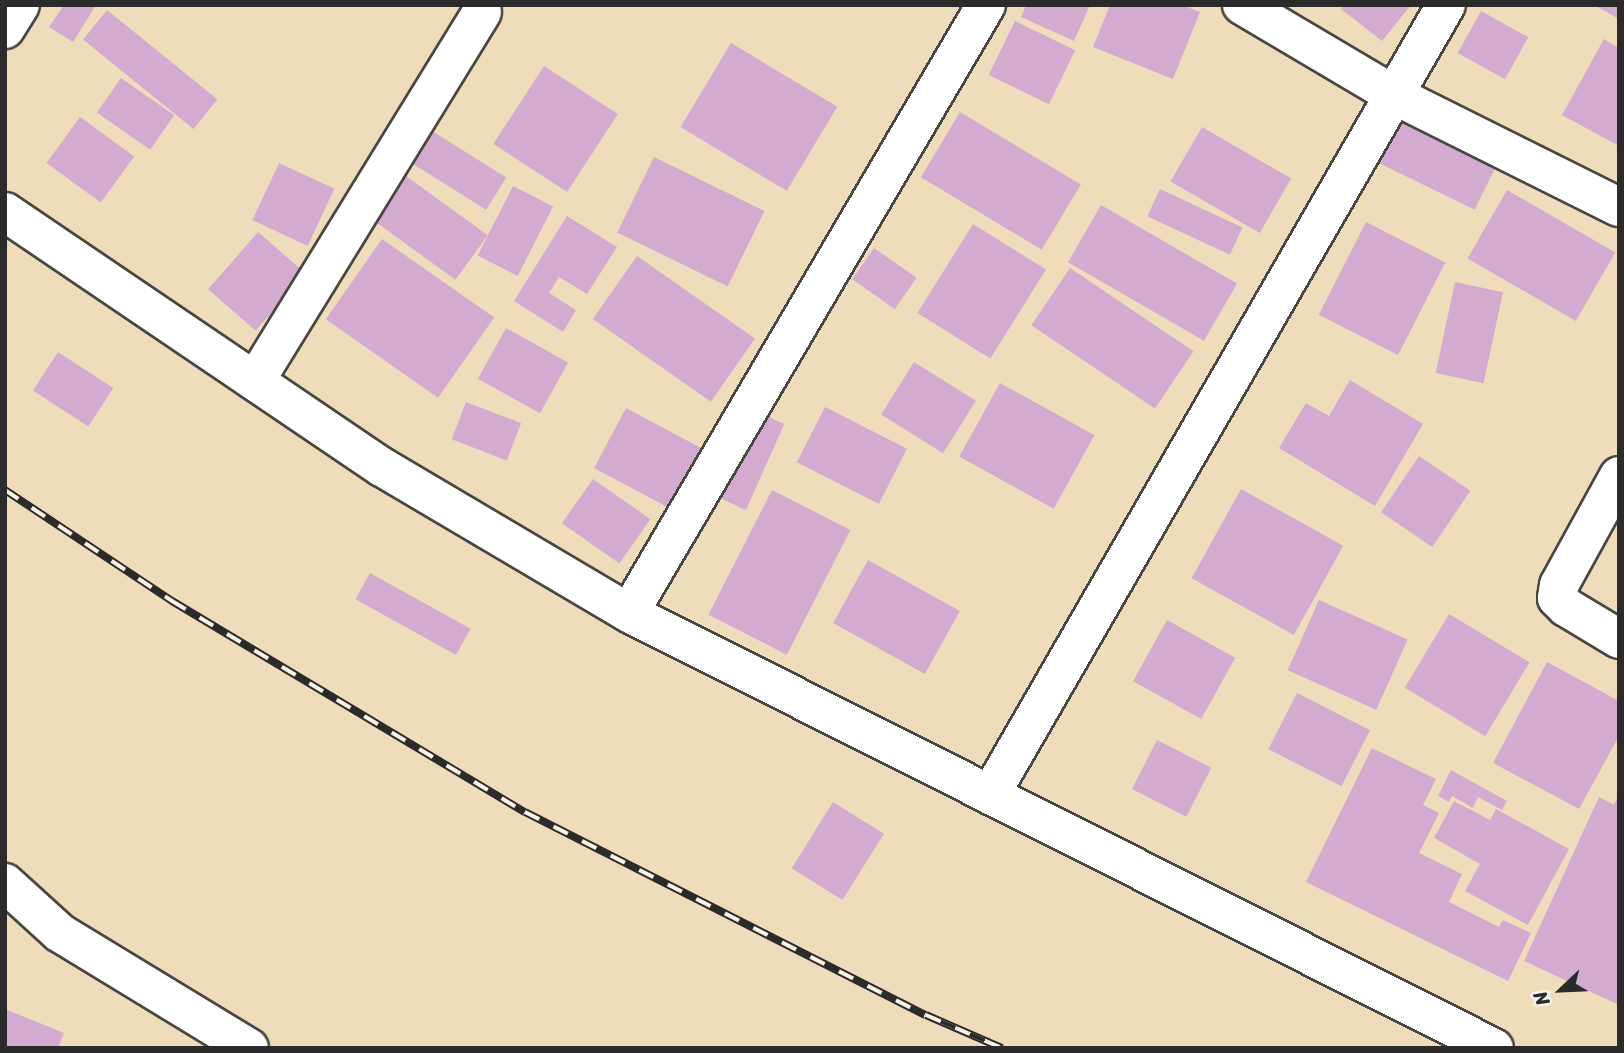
<!DOCTYPE html>
<html>
<head>
<meta charset="utf-8">
<style>
  body { margin:0 }
  #map { position:relative; width:1624px; height:1053px; overflow:hidden; background:#efdcba; font-family:Sriracha,sans-serif }
  div>[style] { position:absolute }
  [style*='--x'] { left:calc(var(--x)*1px); top:calc(var(--y)*1px); width:calc(var(--w)*1px); rotate:calc(var(--a)*1deg) }
  .building>* { inset:0; background:#d3abd1; transform-origin:0 0 }
  .roads { filter:drop-shadow(2px 0 #484640) drop-shadow(-2px 0 #484640) drop-shadow(0 2px #484640) drop-shadow(0 -2px #484640) }
  .street>* { height:38px; margin:-19px; padding:0 19px; transform-origin:19px; border-radius:19px; background:#fff }
  .rail>* { height:8px; margin-top:-4px; transform-origin:0; background:repeating-linear-gradient(90deg,#f7f3e8 0 16px,#2b2b2b 0 32px); box-sizing:border-box; border-block:2px solid #2b2b2b }
  span { translate:-50% -50%; white-space:nowrap; text-align:center; line-height:1.15; -webkit-text-stroke:5px #f7f3e8; paint-order:stroke }
  .frame { position:absolute; inset:0; border:7px solid #2b2b2b; pointer-events:none }
  .north { position:absolute; left:1526px; top:955px; width:70px; height:70px; -webkit-text-stroke:5px #f7f3e8; paint-order:stroke; rotate:247deg; font-size:19px; font-weight:700; line-height:28px; text-align:center; color:#2b2b2b }
  .north::after { content:''; display:block; margin:auto; width:24px; height:32px; background:#2b2b2b; clip-path:polygon(50% 0,100% 100%,50% 72%,0 100%) }
</style>
</head>
<body>
<div id="map">
  <div class="building">
    <div style="clip-path:polygon(64px 5px,96px 5px,73px 42px,49px 27px)"></div>
    <div style="clip-path:polygon(1026px 5px,1090px 5px,1074px 41px,1021px 17px)"></div>
    <div style="clip-path:polygon(1110px 5px,1182px 5px,1200px 12px,1173px 79px,1093px 47px)"></div>
    <div style="clip-path:polygon(1343px 5px,1411px 5px,1382px 41px,1341px 9px)"></div>
    <div style="clip-path:polygon(1594px 5px,1619px 5px,1619px 19px)"></div>
    <div style="left:107px;top:10px;width:142px;height:38px;rotate:39deg"></div>
    <div style="left:1481px;top:11px;width:54px;height:48px;rotate:29deg"></div>
    <div style="left:1015px;top:21px;width:67px;height:60px;rotate:26deg"></div>
    <div style="clip-path:polygon(1604px 39px,1619px 48px,1619px 146px,1562px 115px)"></div>
    <div style="left:731px;top:43px;width:124px;height:98px;rotate:31deg"></div>
    <div style="left:544px;top:66px;width:88px;height:93px;rotate:33deg"></div>
    <div style="left:121px;top:78px;width:65px;height:42px;rotate:35deg"></div>
    <div style="left:960px;top:112px;width:141px;height:76px;rotate:31deg"></div>
    <div style="left:80px;top:117px;width:67px;height:57px;rotate:36deg"></div>
    <div style="left:1400px;top:121px;width:106px;height:47px;rotate:26deg"></div>
    <div style="left:424px;top:126px;width:97px;height:38px;rotate:32deg"></div>
    <div style="left:1202px;top:127px;width:103px;height:63px;rotate:30deg"></div>
    <div style="left:654px;top:157px;width:123px;height:84px;rotate:26deg"></div>
    <div style="left:279px;top:163px;width:61px;height:63px;rotate:25deg"></div>
    <div style="left:406px;top:176px;width:101px;height:55px;rotate:36deg"></div>
    <div style="left:513px;top:186px;width:45px;height:78px;rotate:27deg"></div>
    <div style="left:1160px;top:189px;width:91px;height:30px;rotate:25deg"></div>
    <div style="left:1507px;top:190px;width:125px;height:79px;rotate:30deg"></div>
    <div style="left:1101px;top:205px;width:157px;height:66px;rotate:30deg"></div>
    <div style="clip-path:polygon(567px 216px,617px 247px,587px 294px,559px 277px,549px 293px,576px 310px,563px 332px,514px 301px)"></div>
    <div style="left:1366px;top:222px;width:89px;height:104px;rotate:27deg"></div>
    <div style="left:973px;top:224px;width:86px;height:105px;rotate:32deg"></div>
    <div style="left:258px;top:232px;width:63px;height:76px;rotate:41deg"></div>
    <div style="left:382px;top:239px;width:137px;height:98px;rotate:35deg"></div>
    <div style="left:874px;top:248px;width:52px;height:38px;rotate:35deg"></div>
    <div style="left:637px;top:256px;width:144px;height:77px;rotate:35deg"></div>
    <div style="left:1070px;top:268px;width:149px;height:69px;rotate:34deg"></div>
    <div style="left:1455px;top:282px;width:49px;height:93px;rotate:12deg"></div>
    <div style="left:506px;top:328px;width:71px;height:58px;rotate:29deg"></div>
    <div style="left:58px;top:352px;width:66px;height:46px;rotate:33deg"></div>
    <div style="left:914px;top:362px;width:73px;height:62px;rotate:32deg"></div>
    <div style="clip-path:polygon(1350px 380px,1423px 424px,1375px 506px,1279px 448px,1306px 403px,1329px 416px)"></div>
    <div style="left:1000px;top:383px;width:108px;height:84px;rotate:29deg"></div>
    <div style="left:466px;top:402px;width:59px;height:40px;rotate:21deg"></div>
    <div style="left:825px;top:407px;width:92px;height:62px;rotate:27deg"></div>
    <div style="left:626px;top:408px;width:85px;height:68px;rotate:28deg"></div>
    <div style="left:755px;top:411px;width:32px;height:94px;rotate:24deg"></div>
    <div style="left:1419px;top:456px;width:62px;height:68px;rotate:34deg"></div>
    <div style="left:593px;top:479px;width:70px;height:54px;rotate:35deg"></div>
    <div style="left:1241px;top:489px;width:117px;height:102px;rotate:29deg"></div>
    <div style="left:772px;top:490px;width:88px;height:140px;rotate:27deg"></div>
    <div style="left:868px;top:560px;width:105px;height:72px;rotate:29deg"></div>
    <div style="left:370px;top:573px;width:115px;height:30px;rotate:29deg"></div>
    <div style="left:1319px;top:600px;width:97px;height:77px;rotate:24deg"></div>
    <div style="left:1449px;top:614px;width:94px;height:86px;rotate:31deg"></div>
    <div style="left:1167px;top:620px;width:78px;height:70px;rotate:29deg"></div>
    <div style="clip-path:polygon(1547px 662px,1619px 701px,1619px 736px,1579px 809px,1493px 763px)"></div>
    <div style="left:1297px;top:693px;width:82px;height:63px;rotate:27deg"></div>
    <div style="left:1157px;top:740px;width:61px;height:55px;rotate:27deg"></div>
    <div style="clip-path:polygon(1372px 748px,1436px 779px,1423px 805px,1439px 813px,1419px 853px,1462px 874px,1449px 902px,1499px 927px,1503px 920px,1531px 933px,1508px 981px,1306px 882px)"></div>
    <div style="clip-path:polygon(1451px 770px,1507px 801px,1502px 810px,1478px 797px,1473px 808px,1452px 796px,1449px 802px,1438px 796px)"></div>
    <div style="clip-path:polygon(1619px 794px,1619px 1005px,1524px 961px,1599px 797px,1614px 805px)"></div>
    <div style="clip-path:polygon(1454px 801px,1490px 820px,1496px 809px,1569px 849px,1528px 925px,1465px 891px,1480px 864px,1434px 838px)"></div>
    <div style="left:833px;top:802px;width:60px;height:78px;rotate:32deg"></div>
    <div style="clip-path:polygon(5px 1009px,64px 1033px,58px 1048px,5px 1048px)"></div>
  </div>
  <div class="roads">
    <div class="street">
      <div style="--x:1242;--y:5;--w:177;--a:30.6"></div>
      <div style="--x:1394;--y:95;--w:251;--a:26.5"></div>
      <div style="--x:5;--y:29;--w:28;--a:-58"></div>
      <div style="--x:5;--y:212;--w:455;--a:34.1"></div>
      <div style="--x:382;--y:467;--w:287;--a:30.6"></div>
      <div style="--x:629;--y:613;--w:968;--a:26.7"></div>
      <div style="--x:255;--y:381;--w:433;--a:-58.4"></div>
      <div style="--x:1619;--y:476;--w:124;--a:118.8"></div>
      <div style="--x:1559;--y:585;--w:13;--a:99"></div>
      <div style="--x:1557;--y:598;--w:13;--a:45"></div>
      <div style="--x:1566;--y:607;--w:62;--a:31.1"></div>
      <div style="--x:629;--y:613;--w:705;--a:-59.58"></div>
      <div style="--x:990;--y:795;--w:912;--a:-60.01"></div>
      <div style="--x:5;--y:883;--w:74;--a:42.3"></div>
      <div style="--x:60;--y:933;--w:221;--a:31.3"></div>
    </div>
  </div>
  <div class="rail">
    <div style="--x:5;--y:490;--w:201;--a:33.6"></div>
    <div style="--x:172;--y:601;--w:411;--a:30.9"></div>
    <div style="--x:525;--y:812;--w:449;--a:26.9"></div>
    <div style="--x:926;--y:1015;--w:83;--a:23.5"></div>
  </div>
  <div class="frame"></div>
  <div class="north">N</div>
</div>
</body>
</html>
